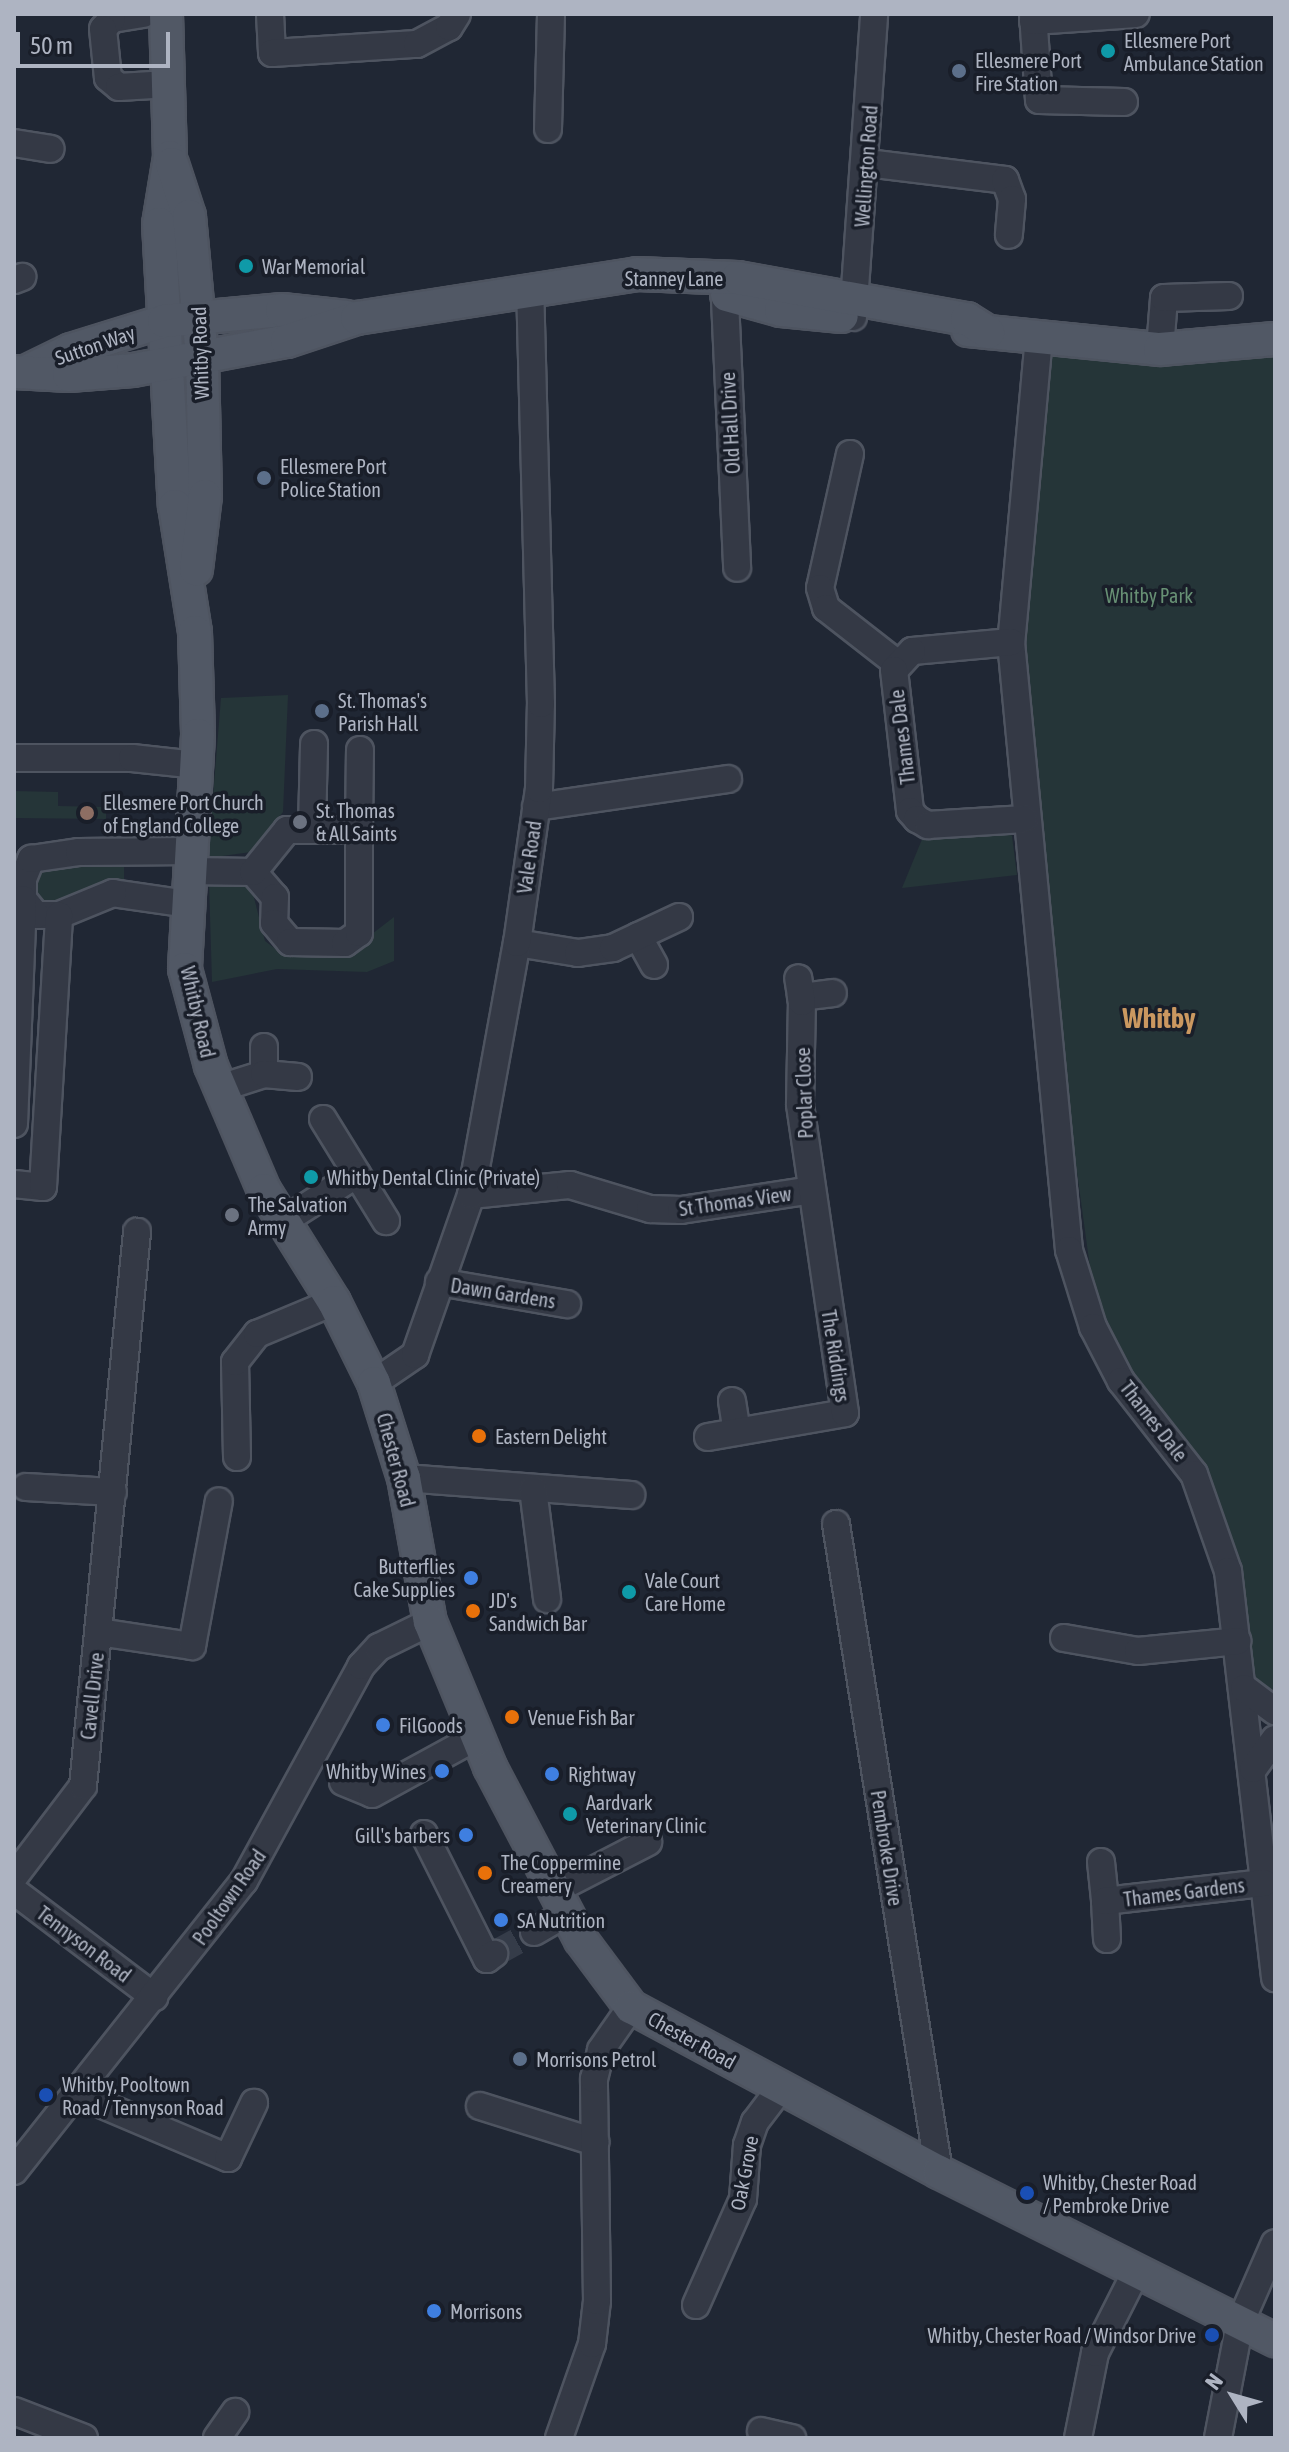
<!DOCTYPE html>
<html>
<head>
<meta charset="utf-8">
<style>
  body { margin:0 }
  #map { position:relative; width:1289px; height:2452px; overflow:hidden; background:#202734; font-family:"Asap Condensed",sans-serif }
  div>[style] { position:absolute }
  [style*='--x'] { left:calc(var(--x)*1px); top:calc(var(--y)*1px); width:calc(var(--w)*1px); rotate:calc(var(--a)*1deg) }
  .green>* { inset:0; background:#253538 }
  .minor-tunnel>* { height:26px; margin-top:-13px; transform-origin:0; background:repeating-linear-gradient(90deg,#353c49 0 26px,transparent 0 39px) }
  .roads { filter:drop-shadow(2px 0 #4e5460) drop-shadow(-2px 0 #4e5460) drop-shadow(0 2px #4e5460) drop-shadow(0 -2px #4e5460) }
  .minor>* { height:26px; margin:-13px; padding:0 13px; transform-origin:13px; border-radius:13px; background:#343945 }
  .major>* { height:32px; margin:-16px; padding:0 16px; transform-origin:16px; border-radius:16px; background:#515865 }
  .dots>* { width:22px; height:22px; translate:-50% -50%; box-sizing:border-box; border:4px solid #191e29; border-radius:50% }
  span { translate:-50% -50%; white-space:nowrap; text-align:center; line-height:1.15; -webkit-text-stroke:7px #191e29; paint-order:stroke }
  .poi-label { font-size:20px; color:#aeb4c2 }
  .left { translate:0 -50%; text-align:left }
  .right { translate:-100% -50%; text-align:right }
  .street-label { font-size:20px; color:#aeb4c2 }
  .park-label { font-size:20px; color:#679074 }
  .district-label { font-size:28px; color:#cb9860; font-weight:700 }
  .frame { position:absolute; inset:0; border:16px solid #aeb4c2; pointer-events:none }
  .north { position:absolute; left:1193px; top:2356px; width:80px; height:80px; -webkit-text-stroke:6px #191e29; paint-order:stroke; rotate:307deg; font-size:22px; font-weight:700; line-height:32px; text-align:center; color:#aeb4c2 }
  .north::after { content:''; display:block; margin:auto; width:28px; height:36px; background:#aeb4c2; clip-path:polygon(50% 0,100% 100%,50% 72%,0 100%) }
  .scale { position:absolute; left:16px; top:32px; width:154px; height:36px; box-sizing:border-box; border:4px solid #aeb4c2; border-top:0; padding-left:10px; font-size:24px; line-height:28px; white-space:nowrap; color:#aeb4c2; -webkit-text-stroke:6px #191e29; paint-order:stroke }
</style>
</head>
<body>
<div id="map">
  <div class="green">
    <div style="clip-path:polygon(1275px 345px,1275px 1700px,1258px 1690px,1242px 1600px,1095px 1304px,1064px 1077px,1021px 637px,1052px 353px)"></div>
    <div style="clip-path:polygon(288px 695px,283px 812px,251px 852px,208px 858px,221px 698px)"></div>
    <div style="clip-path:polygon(14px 791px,58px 792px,58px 806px,106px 807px,106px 819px,14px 818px)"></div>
    <div style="clip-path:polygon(1005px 826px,1012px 836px,1017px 875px,902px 888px,925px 832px)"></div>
    <div style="clip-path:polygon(124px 863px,124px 880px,57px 905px,42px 900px,34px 887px,35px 873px,47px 864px)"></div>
    <div style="clip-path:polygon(209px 882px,250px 882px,265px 941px,285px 956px,346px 954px,394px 917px,394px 961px,367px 972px,277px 969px,212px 982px)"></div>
  </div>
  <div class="minor-tunnel">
    <div style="--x:494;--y:1954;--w:46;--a:-28.8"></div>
  </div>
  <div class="roads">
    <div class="minor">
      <div style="--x:143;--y:14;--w:31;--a:171"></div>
      <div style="--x:112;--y:19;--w:13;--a:132"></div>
      <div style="--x:103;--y:29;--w:49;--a:84.2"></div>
      <div style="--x:108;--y:78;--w:14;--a:39"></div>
      <div style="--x:119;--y:87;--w:50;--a:-3.4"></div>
      <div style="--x:270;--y:14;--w:39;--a:87"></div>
      <div style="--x:272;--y:53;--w:145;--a:-3.6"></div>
      <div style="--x:417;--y:44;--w:36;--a:-28"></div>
      <div style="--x:449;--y:27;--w:15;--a:-58"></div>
      <div style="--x:1033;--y:14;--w:86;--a:86"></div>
      <div style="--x:1039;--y:100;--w:85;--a:1.3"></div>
      <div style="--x:1033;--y:21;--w:103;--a:-3.9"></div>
      <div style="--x:548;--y:129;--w:115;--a:-88.5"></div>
      <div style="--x:14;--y:143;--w:37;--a:9"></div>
      <div style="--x:867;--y:163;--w:139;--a:7"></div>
      <div style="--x:1005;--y:180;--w:20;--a:70"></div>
      <div style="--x:1012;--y:199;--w:36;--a:95"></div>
      <div style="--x:724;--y:278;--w:290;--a:87.4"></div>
      <div style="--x:14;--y:280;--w:9;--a:-21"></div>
      <div style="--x:853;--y:317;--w:304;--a:-86"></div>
      <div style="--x:1039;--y:337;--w:306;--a:95.2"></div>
      <div style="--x:1011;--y:642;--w:611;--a:84.55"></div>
      <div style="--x:1069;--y:1250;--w:81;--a:72.7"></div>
      <div style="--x:1093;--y:1327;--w:61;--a:62.6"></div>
      <div style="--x:1121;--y:1381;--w:118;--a:51.9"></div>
      <div style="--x:1194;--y:1474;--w:103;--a:70.7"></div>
      <div style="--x:1228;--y:1571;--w:410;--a:83.4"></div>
      <div style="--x:1160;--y:349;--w:51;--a:-85.5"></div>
      <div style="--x:1164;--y:298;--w:65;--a:-1.8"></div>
      <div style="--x:850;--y:454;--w:137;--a:102.6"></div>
      <div style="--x:820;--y:588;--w:21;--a:73"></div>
      <div style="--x:826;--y:608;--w:91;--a:37.9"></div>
      <div style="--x:1011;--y:642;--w:99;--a:174.8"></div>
      <div style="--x:912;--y:651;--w:26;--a:133"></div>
      <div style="--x:894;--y:670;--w:142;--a:83.5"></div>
      <div style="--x:910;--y:811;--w:11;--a:49"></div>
      <div style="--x:917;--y:819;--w:13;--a:29"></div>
      <div style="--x:928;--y:825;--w:96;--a:-3.6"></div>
      <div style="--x:14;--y:758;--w:118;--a:0"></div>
      <div style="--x:132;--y:758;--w:64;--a:6.2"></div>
      <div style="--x:536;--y:807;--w:194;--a:-8.3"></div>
      <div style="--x:312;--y:828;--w:84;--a:-88.6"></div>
      <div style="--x:359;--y:830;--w:80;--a:-89.3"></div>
      <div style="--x:190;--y:871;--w:63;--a:0.9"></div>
      <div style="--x:253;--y:872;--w:33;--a:49"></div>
      <div style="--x:275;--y:897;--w:26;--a:92"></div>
      <div style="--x:274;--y:923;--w:25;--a:50"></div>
      <div style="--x:290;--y:942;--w:55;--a:1"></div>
      <div style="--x:345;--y:943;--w:17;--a:-36"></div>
      <div style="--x:359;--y:933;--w:103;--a:-90"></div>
      <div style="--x:359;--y:830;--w:72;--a:180"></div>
      <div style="--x:287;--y:830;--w:54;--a:129"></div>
      <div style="--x:188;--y:904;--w:76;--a:-171.7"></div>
      <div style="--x:113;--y:893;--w:58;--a:157.8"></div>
      <div style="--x:59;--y:915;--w:23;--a:180"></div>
      <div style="--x:36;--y:915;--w:21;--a:-129"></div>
      <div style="--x:23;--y:899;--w:20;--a:-90"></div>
      <div style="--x:23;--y:879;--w:22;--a:-68"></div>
      <div style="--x:31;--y:859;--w:49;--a:-8.3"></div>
      <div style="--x:79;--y:852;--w:112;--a:-0.5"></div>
      <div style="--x:638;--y:936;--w:33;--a:61"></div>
      <div style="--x:517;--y:943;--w:62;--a:9.3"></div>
      <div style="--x:578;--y:953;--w:35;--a:-8"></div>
      <div style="--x:613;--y:948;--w:73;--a:-25.2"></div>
      <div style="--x:801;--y:997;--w:32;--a:-7"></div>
      <div style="--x:264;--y:1074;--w:27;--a:-90"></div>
      <div style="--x:220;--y:1088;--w:46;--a:-17.7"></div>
      <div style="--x:264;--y:1074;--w:34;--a:5"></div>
      <div style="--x:323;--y:1119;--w:120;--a:58.3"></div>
      <div style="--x:14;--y:1124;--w:225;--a:-87.7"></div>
      <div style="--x:14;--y:1184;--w:29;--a:6"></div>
      <div style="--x:43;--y:1187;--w:272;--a:-86.6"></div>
      <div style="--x:471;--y:1195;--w:100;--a:-5.8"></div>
      <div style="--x:570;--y:1185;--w:84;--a:16.7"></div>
      <div style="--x:650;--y:1209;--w:31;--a:2"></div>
      <div style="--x:681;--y:1210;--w:132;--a:-8.7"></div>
      <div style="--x:282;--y:1222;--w:89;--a:-32.6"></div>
      <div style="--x:439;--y:1282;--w:130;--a:9.8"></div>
      <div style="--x:374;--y:1383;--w:50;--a:-34.3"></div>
      <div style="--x:415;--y:1355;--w:170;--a:-70.7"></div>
      <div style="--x:471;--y:1195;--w:256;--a:-79.7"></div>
      <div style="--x:517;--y:943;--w:156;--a:-81.9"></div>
      <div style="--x:539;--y:789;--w:85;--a:-88.7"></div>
      <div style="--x:541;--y:704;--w:410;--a:-91.5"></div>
      <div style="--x:732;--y:1401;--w:31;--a:81"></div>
      <div style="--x:708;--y:1437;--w:139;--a:-9.9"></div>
      <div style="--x:845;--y:1413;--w:312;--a:-98.3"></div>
      <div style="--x:800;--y:1104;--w:102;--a:-88.9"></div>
      <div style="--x:802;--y:1002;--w:24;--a:-99"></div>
      <div style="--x:237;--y:1457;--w:95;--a:-91.2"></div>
      <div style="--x:235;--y:1362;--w:36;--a:-52"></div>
      <div style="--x:257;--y:1334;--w:83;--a:-22.6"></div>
      <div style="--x:404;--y:1478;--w:228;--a:4.3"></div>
      <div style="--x:26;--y:1487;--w:87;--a:3.3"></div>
      <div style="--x:533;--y:1489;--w:111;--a:82.7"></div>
      <div style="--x:836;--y:1524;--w:656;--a:80.97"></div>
      <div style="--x:99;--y:1632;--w:94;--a:8.6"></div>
      <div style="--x:192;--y:1646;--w:147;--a:-79.5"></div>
      <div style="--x:1064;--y:1638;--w:75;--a:10"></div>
      <div style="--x:1138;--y:1651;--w:100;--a:-5.7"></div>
      <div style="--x:1244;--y:1688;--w:39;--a:37"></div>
      <div style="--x:1253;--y:1769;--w:37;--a:-54"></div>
      <div style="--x:343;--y:1782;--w:31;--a:22"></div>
      <div style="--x:372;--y:1794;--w:119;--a:-28.7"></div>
      <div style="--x:424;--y:1834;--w:140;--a:63.3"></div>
      <div style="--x:487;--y:1959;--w:9;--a:-36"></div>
      <div style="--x:1101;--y:1862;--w:39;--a:84"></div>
      <div style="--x:14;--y:1877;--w:114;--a:-52.8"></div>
      <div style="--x:83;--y:1786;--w:557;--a:-84.43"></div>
      <div style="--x:555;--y:1890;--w:105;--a:-27.3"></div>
      <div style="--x:14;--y:1891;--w:176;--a:37.1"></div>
      <div style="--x:534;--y:1932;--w:38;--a:-30"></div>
      <div style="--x:1107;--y:1939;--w:38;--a:-93"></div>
      <div style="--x:1105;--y:1901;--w:160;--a:-6.5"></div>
      <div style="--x:77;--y:2094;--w:164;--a:23"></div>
      <div style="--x:228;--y:2158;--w:61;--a:-64.7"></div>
      <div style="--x:480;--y:2106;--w:121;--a:17.4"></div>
      <div style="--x:14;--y:2171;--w:370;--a:-51.6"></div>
      <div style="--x:244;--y:1881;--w:245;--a:-61.4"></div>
      <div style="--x:361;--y:1666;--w:26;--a:-47"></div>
      <div style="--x:379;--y:1647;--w:57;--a:-26.1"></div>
      <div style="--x:696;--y:2305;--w:116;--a:-66.1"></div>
      <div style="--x:743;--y:2199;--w:54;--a:-85.8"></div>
      <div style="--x:747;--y:2145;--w:24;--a:-71"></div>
      <div style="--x:755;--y:2122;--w:41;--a:-52.9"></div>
      <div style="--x:14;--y:2411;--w:75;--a:21.1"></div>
      <div style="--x:761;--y:2431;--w:32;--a:13"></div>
      <div style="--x:217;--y:2438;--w:32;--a:-55"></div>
      <div style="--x:559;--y:2438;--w:100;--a:-70.7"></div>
      <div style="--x:592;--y:2344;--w:43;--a:-83.4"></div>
      <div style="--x:597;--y:2301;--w:222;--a:-90.8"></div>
      <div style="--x:594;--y:2079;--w:30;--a:-76"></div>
      <div style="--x:601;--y:2050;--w:52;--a:-55.1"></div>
      <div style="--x:1078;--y:2438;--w:87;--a:-78.7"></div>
      <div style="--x:1095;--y:2353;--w:91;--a:-63.2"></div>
      <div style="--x:1218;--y:2438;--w:117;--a:-79.2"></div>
      <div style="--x:1240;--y:2323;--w:87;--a:-66.4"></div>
    </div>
    <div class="major">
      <div style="--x:166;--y:14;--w:143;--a:88.4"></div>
      <div style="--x:170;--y:157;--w:68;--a:99.3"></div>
      <div style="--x:159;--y:224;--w:282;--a:86.8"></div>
      <div style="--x:175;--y:506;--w:128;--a:81"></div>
      <div style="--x:195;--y:632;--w:103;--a:88.3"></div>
      <div style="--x:198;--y:735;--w:234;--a:93.2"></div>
      <div style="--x:185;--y:969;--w:100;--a:75"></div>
      <div style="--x:211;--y:1066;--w:135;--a:66.9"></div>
      <div style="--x:264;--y:1190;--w:132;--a:58"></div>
      <div style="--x:334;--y:1302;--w:90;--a:63.7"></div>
      <div style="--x:374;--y:1383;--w:100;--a:72.5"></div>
      <div style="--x:404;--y:1478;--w:146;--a:79.8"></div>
      <div style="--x:430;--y:1622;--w:157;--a:67.5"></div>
      <div style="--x:490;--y:1767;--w:195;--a:62.3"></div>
      <div style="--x:581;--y:1940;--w:84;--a:53.3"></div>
      <div style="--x:631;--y:2007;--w:349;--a:28.2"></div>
      <div style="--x:939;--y:2172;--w:376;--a:26.6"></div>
      <div style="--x:172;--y:164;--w:55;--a:71.9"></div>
      <div style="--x:189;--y:216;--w:140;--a:84.7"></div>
      <div style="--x:202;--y:355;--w:141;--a:88.8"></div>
      <div style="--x:205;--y:496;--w:74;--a:97"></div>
      <div style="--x:727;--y:295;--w:56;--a:15.5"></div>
      <div style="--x:781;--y:310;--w:61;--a:5.6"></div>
      <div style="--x:968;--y:330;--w:193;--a:5.7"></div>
      <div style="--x:1160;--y:349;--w:115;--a:-5"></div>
      <div style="--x:28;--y:371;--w:48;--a:-26"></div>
      <div style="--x:71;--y:350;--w:97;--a:-17.3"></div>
      <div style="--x:164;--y:321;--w:119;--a:-5.3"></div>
      <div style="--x:282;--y:310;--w:65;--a:6.1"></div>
      <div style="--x:14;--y:372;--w:55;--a:3.1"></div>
      <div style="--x:69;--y:375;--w:64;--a:-4.5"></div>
      <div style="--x:133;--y:370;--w:157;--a:-10.7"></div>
      <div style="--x:287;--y:341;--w:74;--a:-18.2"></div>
      <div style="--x:357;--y:318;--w:283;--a:-8.9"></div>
      <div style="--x:637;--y:274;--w:101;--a:2.3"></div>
      <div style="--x:738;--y:278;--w:233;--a:10.2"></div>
      <div style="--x:967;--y:319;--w:25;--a:32"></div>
    </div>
  </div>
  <div class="dots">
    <div style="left:1108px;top:51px;background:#0f9aa8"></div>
    <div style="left:959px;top:71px;background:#5c6f8a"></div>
    <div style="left:246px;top:266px;background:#0f9aa8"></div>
    <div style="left:264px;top:478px;background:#5c6f8a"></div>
    <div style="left:322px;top:711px;background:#5c6f8a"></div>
    <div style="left:87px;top:813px;background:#8d6e63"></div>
    <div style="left:300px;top:822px;background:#6b7280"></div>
    <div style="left:311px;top:1177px;background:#0f9aa8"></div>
    <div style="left:232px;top:1215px;background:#6b7280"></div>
    <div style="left:479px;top:1436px;background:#e8710a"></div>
    <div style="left:471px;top:1578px;background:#3f7fe0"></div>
    <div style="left:629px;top:1592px;background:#0f9aa8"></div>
    <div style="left:473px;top:1611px;background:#e8710a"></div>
    <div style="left:512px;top:1717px;background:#e8710a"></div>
    <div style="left:383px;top:1725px;background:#3f7fe0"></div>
    <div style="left:442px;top:1771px;background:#3f7fe0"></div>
    <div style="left:552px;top:1774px;background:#3f7fe0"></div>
    <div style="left:570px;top:1814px;background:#0f9aa8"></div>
    <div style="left:466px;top:1835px;background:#3f7fe0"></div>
    <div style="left:485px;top:1873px;background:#e8710a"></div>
    <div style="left:501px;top:1920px;background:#3f7fe0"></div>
    <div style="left:520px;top:2059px;background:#5c6f8a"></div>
    <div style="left:46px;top:2095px;background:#1a4fb4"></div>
    <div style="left:1027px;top:2193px;background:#1a4fb4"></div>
    <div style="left:434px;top:2311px;background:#3f7fe0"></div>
    <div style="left:1212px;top:2335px;background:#1a4fb4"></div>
  </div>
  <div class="poi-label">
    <span class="left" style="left:1124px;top:52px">Ellesmere Port<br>Ambulance Station</span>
    <span class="left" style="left:975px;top:72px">Ellesmere Port<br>Fire Station</span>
    <span class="left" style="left:262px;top:266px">War Memorial</span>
    <span class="left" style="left:280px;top:478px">Ellesmere Port<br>Police Station</span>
    <span class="left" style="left:338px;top:712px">St. Thomas's<br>Parish Hall</span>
    <span class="left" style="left:103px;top:814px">Ellesmere Port Church<br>of England College</span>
    <span class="left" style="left:316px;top:822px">St. Thomas<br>&amp; All Saints</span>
    <span class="left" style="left:327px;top:1177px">Whitby Dental Clinic (Private)</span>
    <span class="left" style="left:248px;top:1216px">The Salvation<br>Army</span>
    <span class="left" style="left:495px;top:1436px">Eastern Delight</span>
    <span class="right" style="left:455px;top:1578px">Butterflies<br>Cake Supplies</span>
    <span class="left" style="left:645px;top:1592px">Vale Court<br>Care Home</span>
    <span class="left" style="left:489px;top:1612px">JD's<br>Sandwich Bar</span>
    <span class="left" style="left:528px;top:1717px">Venue Fish Bar</span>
    <span class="left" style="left:399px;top:1725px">FilGoods</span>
    <span class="right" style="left:426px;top:1771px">Whitby Wines</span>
    <span class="left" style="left:568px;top:1774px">Rightway</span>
    <span class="left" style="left:586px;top:1814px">Aardvark<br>Veterinary Clinic</span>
    <span class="right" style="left:450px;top:1835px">Gill's barbers</span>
    <span class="left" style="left:501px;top:1874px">The Coppermine<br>Creamery</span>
    <span class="left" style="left:517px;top:1920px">SA Nutrition</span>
    <span class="left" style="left:536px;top:2059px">Morrisons Petrol</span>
    <span class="left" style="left:62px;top:2096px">Whitby, Pooltown<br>Road / Tennyson Road</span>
    <span class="left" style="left:1043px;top:2194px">Whitby, Chester Road<br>/ Pembroke Drive</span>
    <span class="left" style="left:450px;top:2311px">Morrisons</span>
    <span class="right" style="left:1196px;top:2335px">Whitby, Chester Road / Windsor Drive</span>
  </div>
  <div class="street-label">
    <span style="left:866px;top:166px;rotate:-86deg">Wellington Road</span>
    <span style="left:674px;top:278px">Stanney Lane</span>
    <span style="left:95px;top:345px;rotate:-19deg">Sutton Way</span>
    <span style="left:200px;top:353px;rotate:-92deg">Whitby Road</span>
    <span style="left:730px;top:423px;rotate:-93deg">Old Hall Drive</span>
    <span style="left:902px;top:737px;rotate:-97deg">Thames Dale</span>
    <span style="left:529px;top:857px;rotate:-82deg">Vale Road</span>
    <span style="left:198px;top:1012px;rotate:77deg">Whitby Road</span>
    <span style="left:804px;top:1093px;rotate:-92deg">Poplar Close</span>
    <span style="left:735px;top:1201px;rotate:-8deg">St Thomas View</span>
    <span style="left:503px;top:1293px;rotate:9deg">Dawn Gardens</span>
    <span style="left:836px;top:1356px;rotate:81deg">The Riddings</span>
    <span style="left:1154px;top:1421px;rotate:52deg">Thames Dale</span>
    <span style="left:396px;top:1460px;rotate:75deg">Chester Road</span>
    <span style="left:92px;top:1696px;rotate:-84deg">Cavell Drive</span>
    <span style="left:887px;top:1848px;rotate:81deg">Pembroke Drive</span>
    <span style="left:1184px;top:1892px;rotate:-7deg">Thames Gardens</span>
    <span style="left:229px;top:1897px;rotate:-55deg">Pooltown Road</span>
    <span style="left:84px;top:1944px;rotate:37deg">Tennyson Road</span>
    <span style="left:692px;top:2040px;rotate:29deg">Chester Road</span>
    <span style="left:744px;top:2173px;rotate:-79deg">Oak Grove</span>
  </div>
  <div class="park-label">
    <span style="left:1149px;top:595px">Whitby Park</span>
  </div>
  <div class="district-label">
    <span style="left:1159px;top:1018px">Whitby</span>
  </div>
  <div class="frame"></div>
  <div class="north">N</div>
  <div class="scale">50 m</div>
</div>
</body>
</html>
